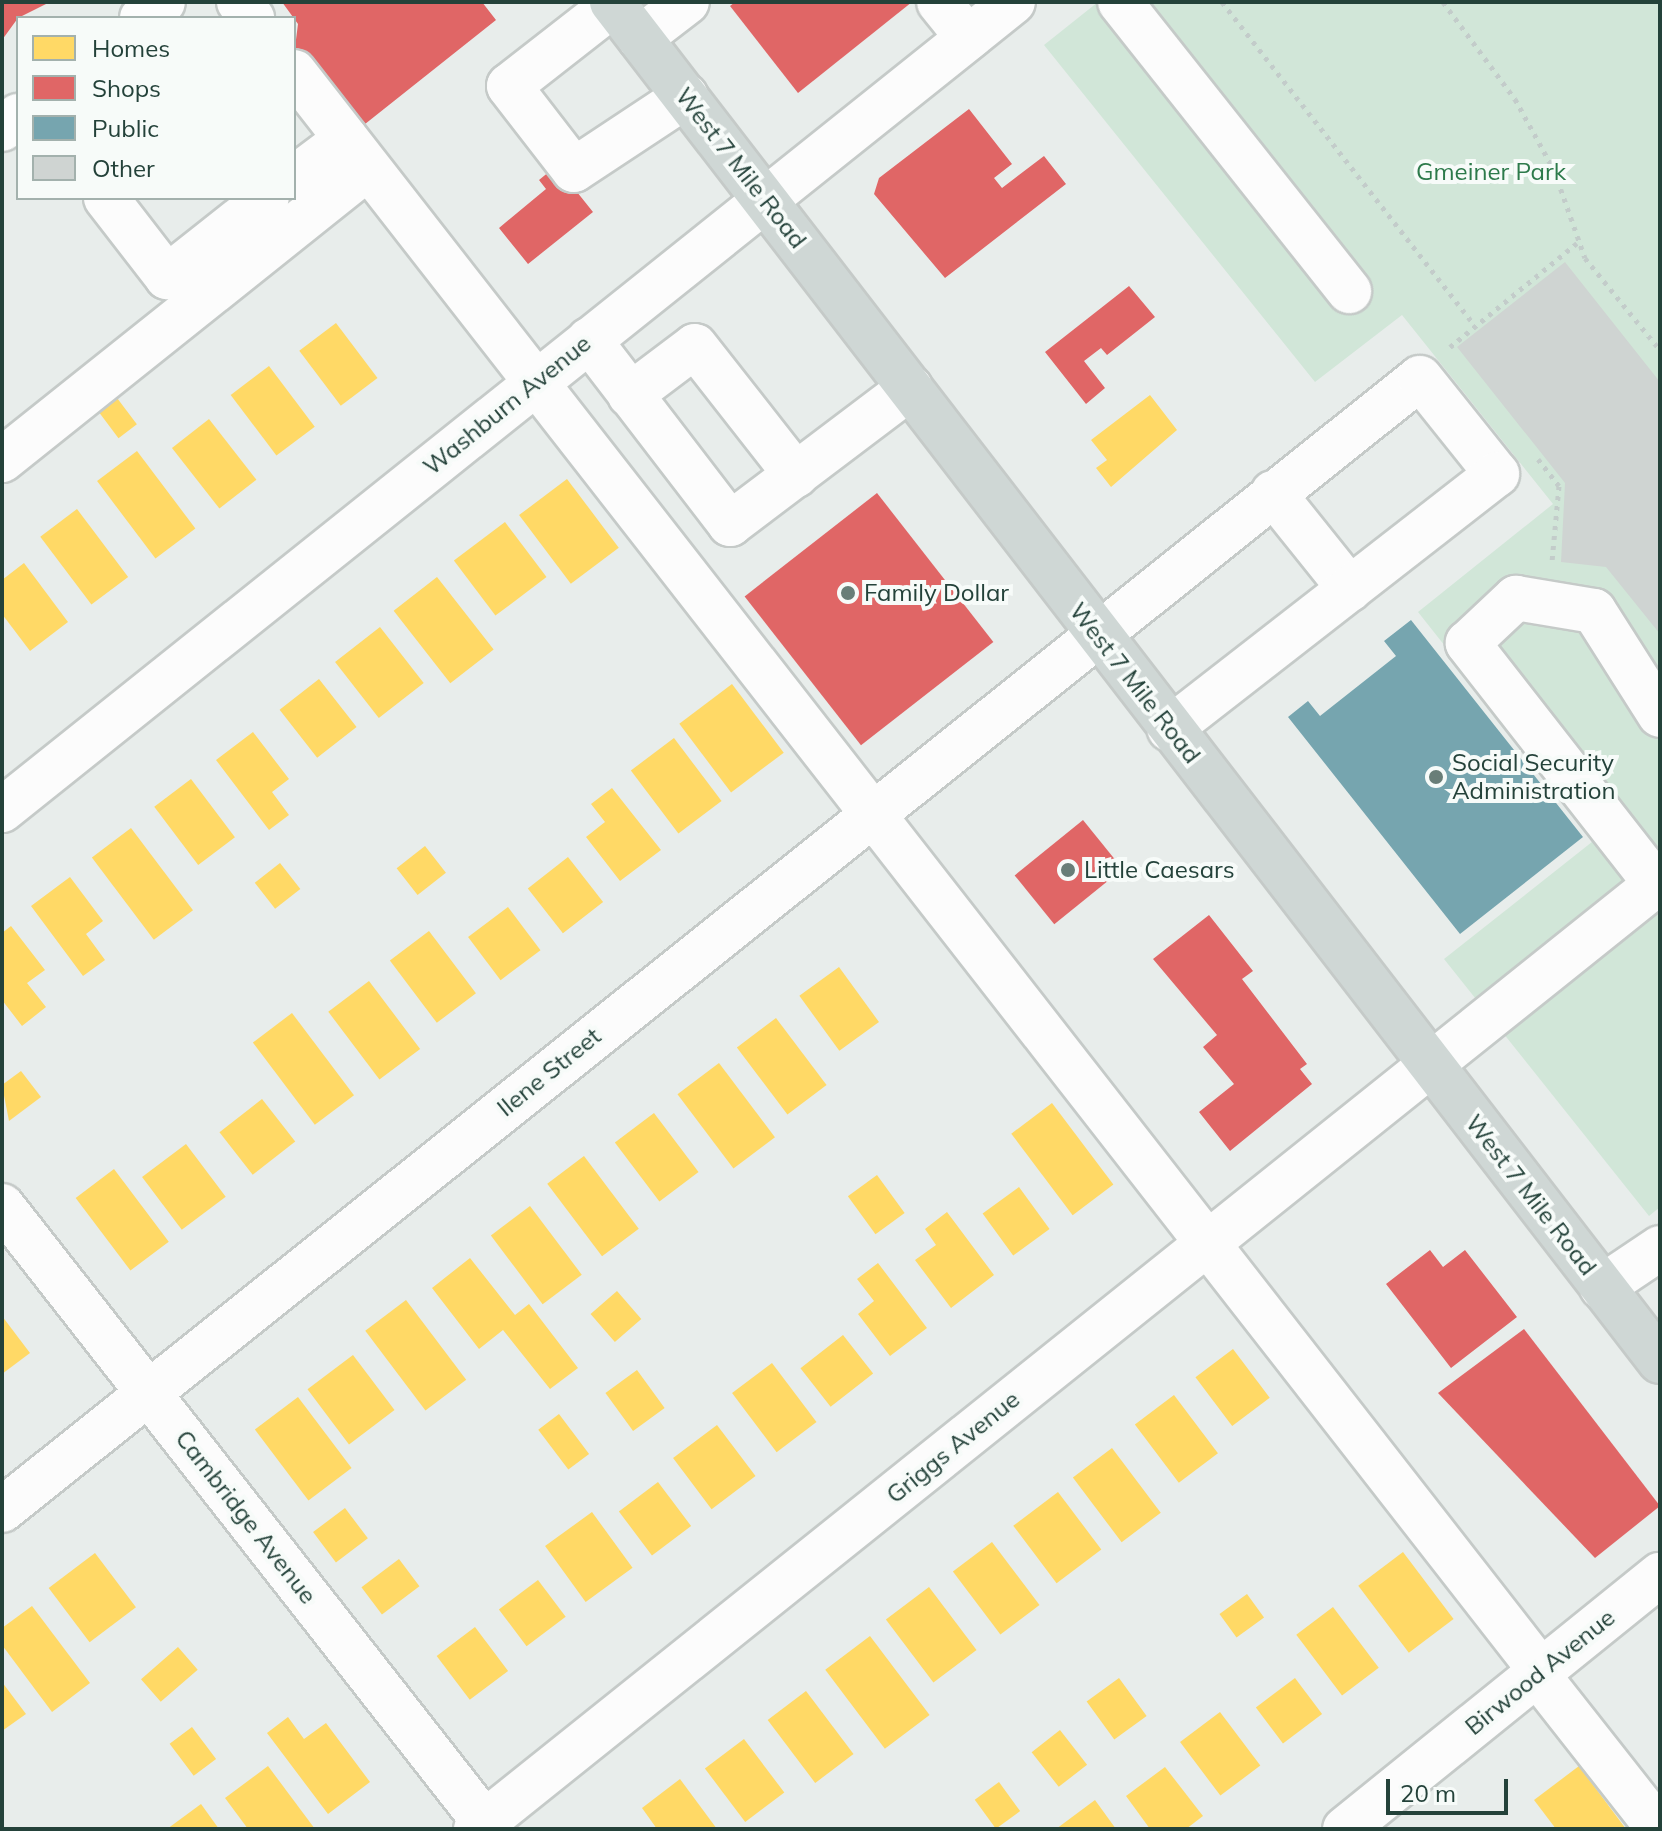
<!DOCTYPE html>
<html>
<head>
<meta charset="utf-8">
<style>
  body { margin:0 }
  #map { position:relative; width:1662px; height:1831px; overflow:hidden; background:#e8edeb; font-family:Mulish,sans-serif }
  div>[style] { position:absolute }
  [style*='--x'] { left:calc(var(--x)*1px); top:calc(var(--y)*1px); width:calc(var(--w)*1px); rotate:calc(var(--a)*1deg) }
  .green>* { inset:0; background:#d1e6d8 }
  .homes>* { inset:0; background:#ffd966; transform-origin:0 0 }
  .shops>* { inset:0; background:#e06666; transform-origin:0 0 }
  .public>* { inset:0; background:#76a5af }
  .building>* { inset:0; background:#cfd4d2 }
  .path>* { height:5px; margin-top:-2.5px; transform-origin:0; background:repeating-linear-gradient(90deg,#c3ccca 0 4px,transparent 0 10px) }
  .roads { filter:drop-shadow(2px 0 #c5cac8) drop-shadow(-2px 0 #c5cac8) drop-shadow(0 2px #c5cac8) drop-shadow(0 -2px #c5cac8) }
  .minor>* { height:44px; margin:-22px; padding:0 22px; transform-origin:22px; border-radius:22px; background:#fcfcfc }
  .major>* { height:44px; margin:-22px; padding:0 22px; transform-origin:22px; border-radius:22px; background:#cfd7d5 }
  .dots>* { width:22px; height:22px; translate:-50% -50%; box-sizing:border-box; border:4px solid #f7fbf9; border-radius:50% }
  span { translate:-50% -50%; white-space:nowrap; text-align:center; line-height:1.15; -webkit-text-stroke:8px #f7fbf9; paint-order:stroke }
  .street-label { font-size:24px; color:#24423a }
  .park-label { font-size:24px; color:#2d7a4b }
  .poi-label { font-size:24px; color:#24423a }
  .left { translate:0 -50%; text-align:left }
  .frame { position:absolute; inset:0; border:4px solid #24423a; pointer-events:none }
  .legend { position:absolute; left:16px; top:16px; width:280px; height:184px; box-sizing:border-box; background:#f7fbf9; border:2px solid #a3b1ad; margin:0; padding:10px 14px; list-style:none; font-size:24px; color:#24423a }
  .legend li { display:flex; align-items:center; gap:16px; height:40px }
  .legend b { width:40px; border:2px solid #a3b1ad }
  .scale { position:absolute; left:1386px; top:1779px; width:122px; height:36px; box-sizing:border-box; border:4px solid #24423a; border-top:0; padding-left:10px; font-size:24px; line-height:28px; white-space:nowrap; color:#24423a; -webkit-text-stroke:6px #f7fbf9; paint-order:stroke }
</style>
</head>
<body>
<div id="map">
  <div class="green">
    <div style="clip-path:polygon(1098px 2px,1660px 2px,1660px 1207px,1649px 1216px,1444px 959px,1597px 838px,1418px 612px,1553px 504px,1402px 315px,1315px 382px,1044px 45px)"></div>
  </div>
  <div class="homes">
    <div style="left:336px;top:323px;width:69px;height:46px;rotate:53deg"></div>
    <div style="left:269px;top:366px;width:76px;height:48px;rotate:53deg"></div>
    <div style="left:114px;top:394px;width:38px;height:23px;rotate:53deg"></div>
    <div style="clip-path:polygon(1150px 395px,1177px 430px,1111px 487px,1096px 468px,1107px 460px,1091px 440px)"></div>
    <div style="left:209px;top:419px;width:77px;height:47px;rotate:52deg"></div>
    <div style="left:137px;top:451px;width:97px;height:50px;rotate:53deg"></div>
    <div style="left:567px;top:479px;width:86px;height:60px;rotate:53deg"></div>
    <div style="left:77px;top:509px;width:85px;height:46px;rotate:53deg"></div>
    <div style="left:505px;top:522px;width:69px;height:64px;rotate:53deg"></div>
    <div style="clip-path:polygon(24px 563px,68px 622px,30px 651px,2px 614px,2px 580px)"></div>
    <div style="left:437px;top:577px;width:92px;height:55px;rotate:52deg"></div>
    <div style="left:380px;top:627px;width:71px;height:57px;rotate:52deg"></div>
    <div style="left:319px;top:679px;width:61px;height:50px;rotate:52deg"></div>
    <div style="left:732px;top:684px;width:86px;height:66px;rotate:53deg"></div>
    <div style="clip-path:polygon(253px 732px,289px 779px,272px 792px,289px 815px,269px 830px,216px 760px)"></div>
    <div style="left:674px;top:738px;width:79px;height:54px;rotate:53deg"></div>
    <div style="left:191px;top:779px;width:73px;height:46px;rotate:53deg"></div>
    <div style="clip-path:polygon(612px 788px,661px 850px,620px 881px,586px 837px,605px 822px,591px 804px)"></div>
    <div style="left:131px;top:828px;width:103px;height:49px;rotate:53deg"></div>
    <div style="left:425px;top:846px;width:34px;height:36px;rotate:52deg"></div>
    <div style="left:568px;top:857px;width:57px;height:51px;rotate:52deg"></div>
    <div style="left:280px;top:863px;width:33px;height:32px;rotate:52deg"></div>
    <div style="clip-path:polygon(70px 877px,103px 921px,86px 934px,105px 960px,83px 976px,31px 906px)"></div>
    <div style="left:508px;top:907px;width:54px;height:50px;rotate:53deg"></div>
    <div style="clip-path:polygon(11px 926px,45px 970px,27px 983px,46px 1007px,22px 1026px,2px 1000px,2px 933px)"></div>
    <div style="left:429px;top:931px;width:78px;height:49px;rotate:53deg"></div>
    <div style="left:839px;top:967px;width:68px;height:49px;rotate:54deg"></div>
    <div style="left:369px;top:981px;width:85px;height:51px;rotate:53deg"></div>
    <div style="left:292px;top:1013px;width:103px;height:49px;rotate:53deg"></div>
    <div style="left:776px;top:1018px;width:84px;height:49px;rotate:53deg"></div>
    <div style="left:719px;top:1063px;width:93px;height:52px;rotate:53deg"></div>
    <div style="clip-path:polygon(21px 1071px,41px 1097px,9px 1121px,2px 1085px)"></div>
    <div style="left:262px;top:1099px;width:54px;height:54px;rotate:52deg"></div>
    <div style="left:1052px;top:1103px;width:102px;height:51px;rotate:53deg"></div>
    <div style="left:654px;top:1113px;width:74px;height:49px;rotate:53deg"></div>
    <div style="left:186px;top:1144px;width:66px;height:55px;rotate:53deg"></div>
    <div style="left:584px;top:1156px;width:91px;height:46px;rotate:53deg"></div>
    <div style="left:114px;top:1169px;width:91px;height:48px;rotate:53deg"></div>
    <div style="left:877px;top:1175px;width:47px;height:36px;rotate:54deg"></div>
    <div style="left:1019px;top:1187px;width:52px;height:45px;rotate:54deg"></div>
    <div style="left:530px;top:1206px;width:86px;height:49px;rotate:53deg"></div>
    <div style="clip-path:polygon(947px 1212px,994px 1275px,951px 1308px,915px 1260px,936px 1245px,925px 1229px)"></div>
    <div style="clip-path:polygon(470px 1258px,515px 1315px,529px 1304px,578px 1368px,550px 1389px,503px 1330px,479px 1349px,432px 1288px)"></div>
    <div style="clip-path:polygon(878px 1263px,927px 1328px,890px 1356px,858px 1314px,874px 1301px,857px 1279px)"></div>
    <div style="left:617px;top:1291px;width:37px;height:35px;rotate:49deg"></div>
    <div style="left:406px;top:1300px;width:100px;height:51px;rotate:53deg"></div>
    <div style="clip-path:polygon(2px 1316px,30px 1353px,2px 1374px)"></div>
    <div style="left:843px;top:1335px;width:49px;height:54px;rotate:52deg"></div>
    <div style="left:1233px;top:1349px;width:61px;height:47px;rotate:53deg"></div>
    <div style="left:353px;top:1355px;width:69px;height:57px;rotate:53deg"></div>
    <div style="left:772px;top:1363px;width:74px;height:50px;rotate:53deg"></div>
    <div style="left:637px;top:1370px;width:47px;height:39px;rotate:54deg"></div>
    <div style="left:1174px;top:1395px;width:73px;height:49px;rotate:53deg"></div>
    <div style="left:298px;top:1397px;width:89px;height:54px;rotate:53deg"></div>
    <div style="left:559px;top:1414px;width:50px;height:26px;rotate:53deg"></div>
    <div style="left:717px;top:1425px;width:64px;height:55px;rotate:53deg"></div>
    <div style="left:1112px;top:1448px;width:81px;height:49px;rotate:53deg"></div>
    <div style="left:658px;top:1482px;width:55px;height:49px;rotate:53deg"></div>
    <div style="left:1058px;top:1492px;width:72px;height:56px;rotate:53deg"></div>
    <div style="left:345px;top:1508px;width:38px;height:40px;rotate:53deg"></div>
    <div style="left:592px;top:1512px;width:69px;height:58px;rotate:54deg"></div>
    <div style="left:992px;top:1542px;width:79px;height:49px;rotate:53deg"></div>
    <div style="left:1403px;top:1552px;width:84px;height:56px;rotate:53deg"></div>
    <div style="left:95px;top:1553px;width:68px;height:58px;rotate:53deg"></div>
    <div style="left:399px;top:1559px;width:34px;height:47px;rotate:53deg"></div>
    <div style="left:538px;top:1580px;width:46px;height:49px;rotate:53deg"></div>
    <div style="left:929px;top:1587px;width:79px;height:54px;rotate:53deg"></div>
    <div style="left:1247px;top:1594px;width:29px;height:34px;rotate:54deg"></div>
    <div style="clip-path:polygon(32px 1606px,90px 1683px,52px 1712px,2px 1645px,2px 1628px)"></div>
    <div style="left:1333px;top:1607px;width:76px;height:46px;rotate:53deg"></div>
    <div style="left:475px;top:1627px;width:55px;height:48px;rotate:53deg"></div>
    <div style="left:870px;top:1636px;width:99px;height:56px;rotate:53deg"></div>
    <div style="left:178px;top:1647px;width:30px;height:49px;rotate:49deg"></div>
    <div style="left:1119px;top:1678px;width:47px;height:40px;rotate:54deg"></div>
    <div style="left:1295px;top:1678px;width:45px;height:49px;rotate:53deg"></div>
    <div style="clip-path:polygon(2px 1682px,26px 1714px,2px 1731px)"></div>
    <div style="left:806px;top:1691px;width:79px;height:48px;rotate:53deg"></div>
    <div style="left:1220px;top:1712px;width:67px;height:50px;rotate:53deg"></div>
    <div style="clip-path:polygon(288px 1717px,304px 1739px,326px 1723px,370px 1782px,328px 1814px,267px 1733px)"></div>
    <div style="left:192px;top:1727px;width:40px;height:28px;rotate:53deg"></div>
    <div style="left:1060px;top:1730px;width:44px;height:36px;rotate:52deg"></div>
    <div style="left:744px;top:1739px;width:67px;height:49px;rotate:53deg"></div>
    <div style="clip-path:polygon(268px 1766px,315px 1829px,248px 1829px,225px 1798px)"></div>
    <div style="clip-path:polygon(1579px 1766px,1626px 1829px,1556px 1829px,1534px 1800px)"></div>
    <div style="clip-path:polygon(1165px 1767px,1203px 1816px,1186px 1829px,1150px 1829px,1126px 1796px)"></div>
    <div style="clip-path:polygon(680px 1779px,717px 1829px,657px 1829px,642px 1808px)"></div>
    <div style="left:999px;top:1782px;width:36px;height:30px;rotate:54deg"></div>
    <div style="clip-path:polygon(1095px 1800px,1116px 1829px,1056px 1829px)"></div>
    <div style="clip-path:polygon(201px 1804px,219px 1829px,167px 1829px)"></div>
  </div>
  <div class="shops">
    <div style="clip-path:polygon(2px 2px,50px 2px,18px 18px,2px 40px)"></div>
    <div style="clip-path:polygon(282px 2px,482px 2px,496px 20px,355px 132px,294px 55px,298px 24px)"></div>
    <div style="clip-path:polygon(735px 2px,912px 2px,798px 93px,730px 6px)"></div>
    <div style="clip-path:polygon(969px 109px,1012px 164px,994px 178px,1002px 188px,1044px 156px,1066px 184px,945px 278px,874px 194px,879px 178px)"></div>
    <div style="clip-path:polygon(550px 171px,565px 177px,593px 212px,528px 264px,499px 228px,546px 189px,539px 180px)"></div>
    <div style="clip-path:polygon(1129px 286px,1155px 317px,1107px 355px,1101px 348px,1084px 361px,1105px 388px,1086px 404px,1045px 352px)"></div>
    <div style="left:877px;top:493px;width:189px;height:168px;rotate:52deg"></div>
    <div style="left:1083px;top:820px;width:63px;height:88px;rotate:51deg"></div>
    <div style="clip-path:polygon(1209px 915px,1253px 971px,1242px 979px,1307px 1064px,1300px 1069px,1312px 1084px,1230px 1151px,1199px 1112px,1234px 1084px,1203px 1047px,1217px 1035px,1153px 959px)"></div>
    <div style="clip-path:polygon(1430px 1250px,1443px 1267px,1465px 1250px,1517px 1317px,1451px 1368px,1386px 1284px)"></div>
    <div style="clip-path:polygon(1524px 1329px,1660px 1506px,1595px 1558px,1438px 1393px)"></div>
  </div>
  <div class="public">
    <div style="clip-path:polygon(1411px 620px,1583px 837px,1460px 934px,1288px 717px,1308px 701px,1320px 716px,1396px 656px,1384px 641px)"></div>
  </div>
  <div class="building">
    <div style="clip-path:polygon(1565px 262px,1660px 382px,1660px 634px,1606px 567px,1561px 562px,1565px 483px,1457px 347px)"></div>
  </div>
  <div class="path">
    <div style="--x:1222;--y:2;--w:410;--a:52"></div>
    <div style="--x:1443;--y:2;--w:121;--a:53.4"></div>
    <div style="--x:1515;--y:99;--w:81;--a:61.2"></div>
    <div style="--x:1554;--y:170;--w:93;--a:70.6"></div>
    <div style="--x:1585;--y:258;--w:119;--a:50.8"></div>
    <div style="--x:1450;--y:347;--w:164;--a:-39.3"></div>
    <div style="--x:1538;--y:459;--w:34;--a:52"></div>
    <div style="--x:1559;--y:486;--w:75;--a:95.3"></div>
  </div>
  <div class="roads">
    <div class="minor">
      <div style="--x:239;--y:2;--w:21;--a:51"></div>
      <div style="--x:939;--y:2;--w:46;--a:51.1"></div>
      <div style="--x:1120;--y:2;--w:369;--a:51.6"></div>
      <div style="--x:614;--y:4;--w:133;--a:142"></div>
      <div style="--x:509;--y:86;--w:106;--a:52.3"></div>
      <div style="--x:574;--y:170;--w:134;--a:-33.5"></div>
      <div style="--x:142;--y:18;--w:26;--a:-37"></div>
      <div style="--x:640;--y:38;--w:59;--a:-37.5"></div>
      <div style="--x:294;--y:72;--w:2028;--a:52.05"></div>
      <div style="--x:2;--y:129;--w:21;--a:-39"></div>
      <div style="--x:294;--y:178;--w:65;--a:-36.9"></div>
      <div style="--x:106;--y:198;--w:100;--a:52.3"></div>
      <div style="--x:167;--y:277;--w:127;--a:-38.3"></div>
      <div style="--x:589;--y:340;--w:232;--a:52.5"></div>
      <div style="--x:730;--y:524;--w:226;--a:-37.1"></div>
      <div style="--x:630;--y:395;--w:81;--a:-37"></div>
      <div style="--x:695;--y:346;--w:164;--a:51.9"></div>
      <div style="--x:2;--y:460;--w:468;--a:-38.6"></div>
      <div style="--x:1273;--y:493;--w:123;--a:51.3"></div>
      <div style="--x:2;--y:810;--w:1294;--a:-38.63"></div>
      <div style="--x:1656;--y:884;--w:306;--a:-128"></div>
      <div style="--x:1468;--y:643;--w:66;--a:-43.2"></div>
      <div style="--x:1516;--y:598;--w:79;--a:9.5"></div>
      <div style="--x:1594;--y:611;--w:123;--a:57.6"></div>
      <div style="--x:2;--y:1206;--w:791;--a:51.93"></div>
      <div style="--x:1602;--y:1287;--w:70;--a:-33.9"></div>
      <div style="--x:2;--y:1510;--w:1814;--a:-38.6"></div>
      <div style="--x:1420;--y:378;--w:123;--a:51.3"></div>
      <div style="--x:1497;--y:474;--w:415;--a:142.1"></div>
      <div style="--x:1537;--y:1674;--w:197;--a:51.8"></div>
      <div style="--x:476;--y:1829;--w:1517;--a:-38.68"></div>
      <div style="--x:1345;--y:1829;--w:405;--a:-38.9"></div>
    </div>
    <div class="major">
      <div style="--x:612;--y:2;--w:1716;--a:52.36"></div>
    </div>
  </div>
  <div class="dots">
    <div style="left:848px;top:593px;background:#697e78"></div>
    <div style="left:1436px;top:777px;background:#697e78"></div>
    <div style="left:1068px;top:870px;background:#697e78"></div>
  </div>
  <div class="street-label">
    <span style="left:741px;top:168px;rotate:52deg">West 7 Mile Road</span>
    <span style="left:507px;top:405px;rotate:-39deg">Washburn Avenue</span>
    <span style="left:1135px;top:683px;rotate:52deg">West 7 Mile Road</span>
    <span style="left:549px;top:1072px;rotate:-39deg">Ilene Street</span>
    <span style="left:1531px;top:1195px;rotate:52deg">West 7 Mile Road</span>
    <span style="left:953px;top:1447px;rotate:-39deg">Griggs Avenue</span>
    <span style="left:246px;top:1517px;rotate:52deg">Cambridge Avenue</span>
    <span style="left:1540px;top:1672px;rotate:-39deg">Birwood Avenue</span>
  </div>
  <div class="park-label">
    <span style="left:1491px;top:172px">Gmeiner Park</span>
  </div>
  <div class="poi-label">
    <span class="left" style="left:864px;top:593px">Family Dollar</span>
    <span class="left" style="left:1452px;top:777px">Social Security<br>Administration</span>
    <span class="left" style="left:1084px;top:870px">Little Caesars</span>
  </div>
  <div class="frame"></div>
  <ul class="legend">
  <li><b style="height:22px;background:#ffd966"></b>Homes</li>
  <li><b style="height:22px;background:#e06666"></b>Shops</li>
  <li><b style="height:22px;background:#76a5af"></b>Public</li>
  <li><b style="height:22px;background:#cfd4d2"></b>Other</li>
  </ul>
  <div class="scale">20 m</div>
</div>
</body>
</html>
